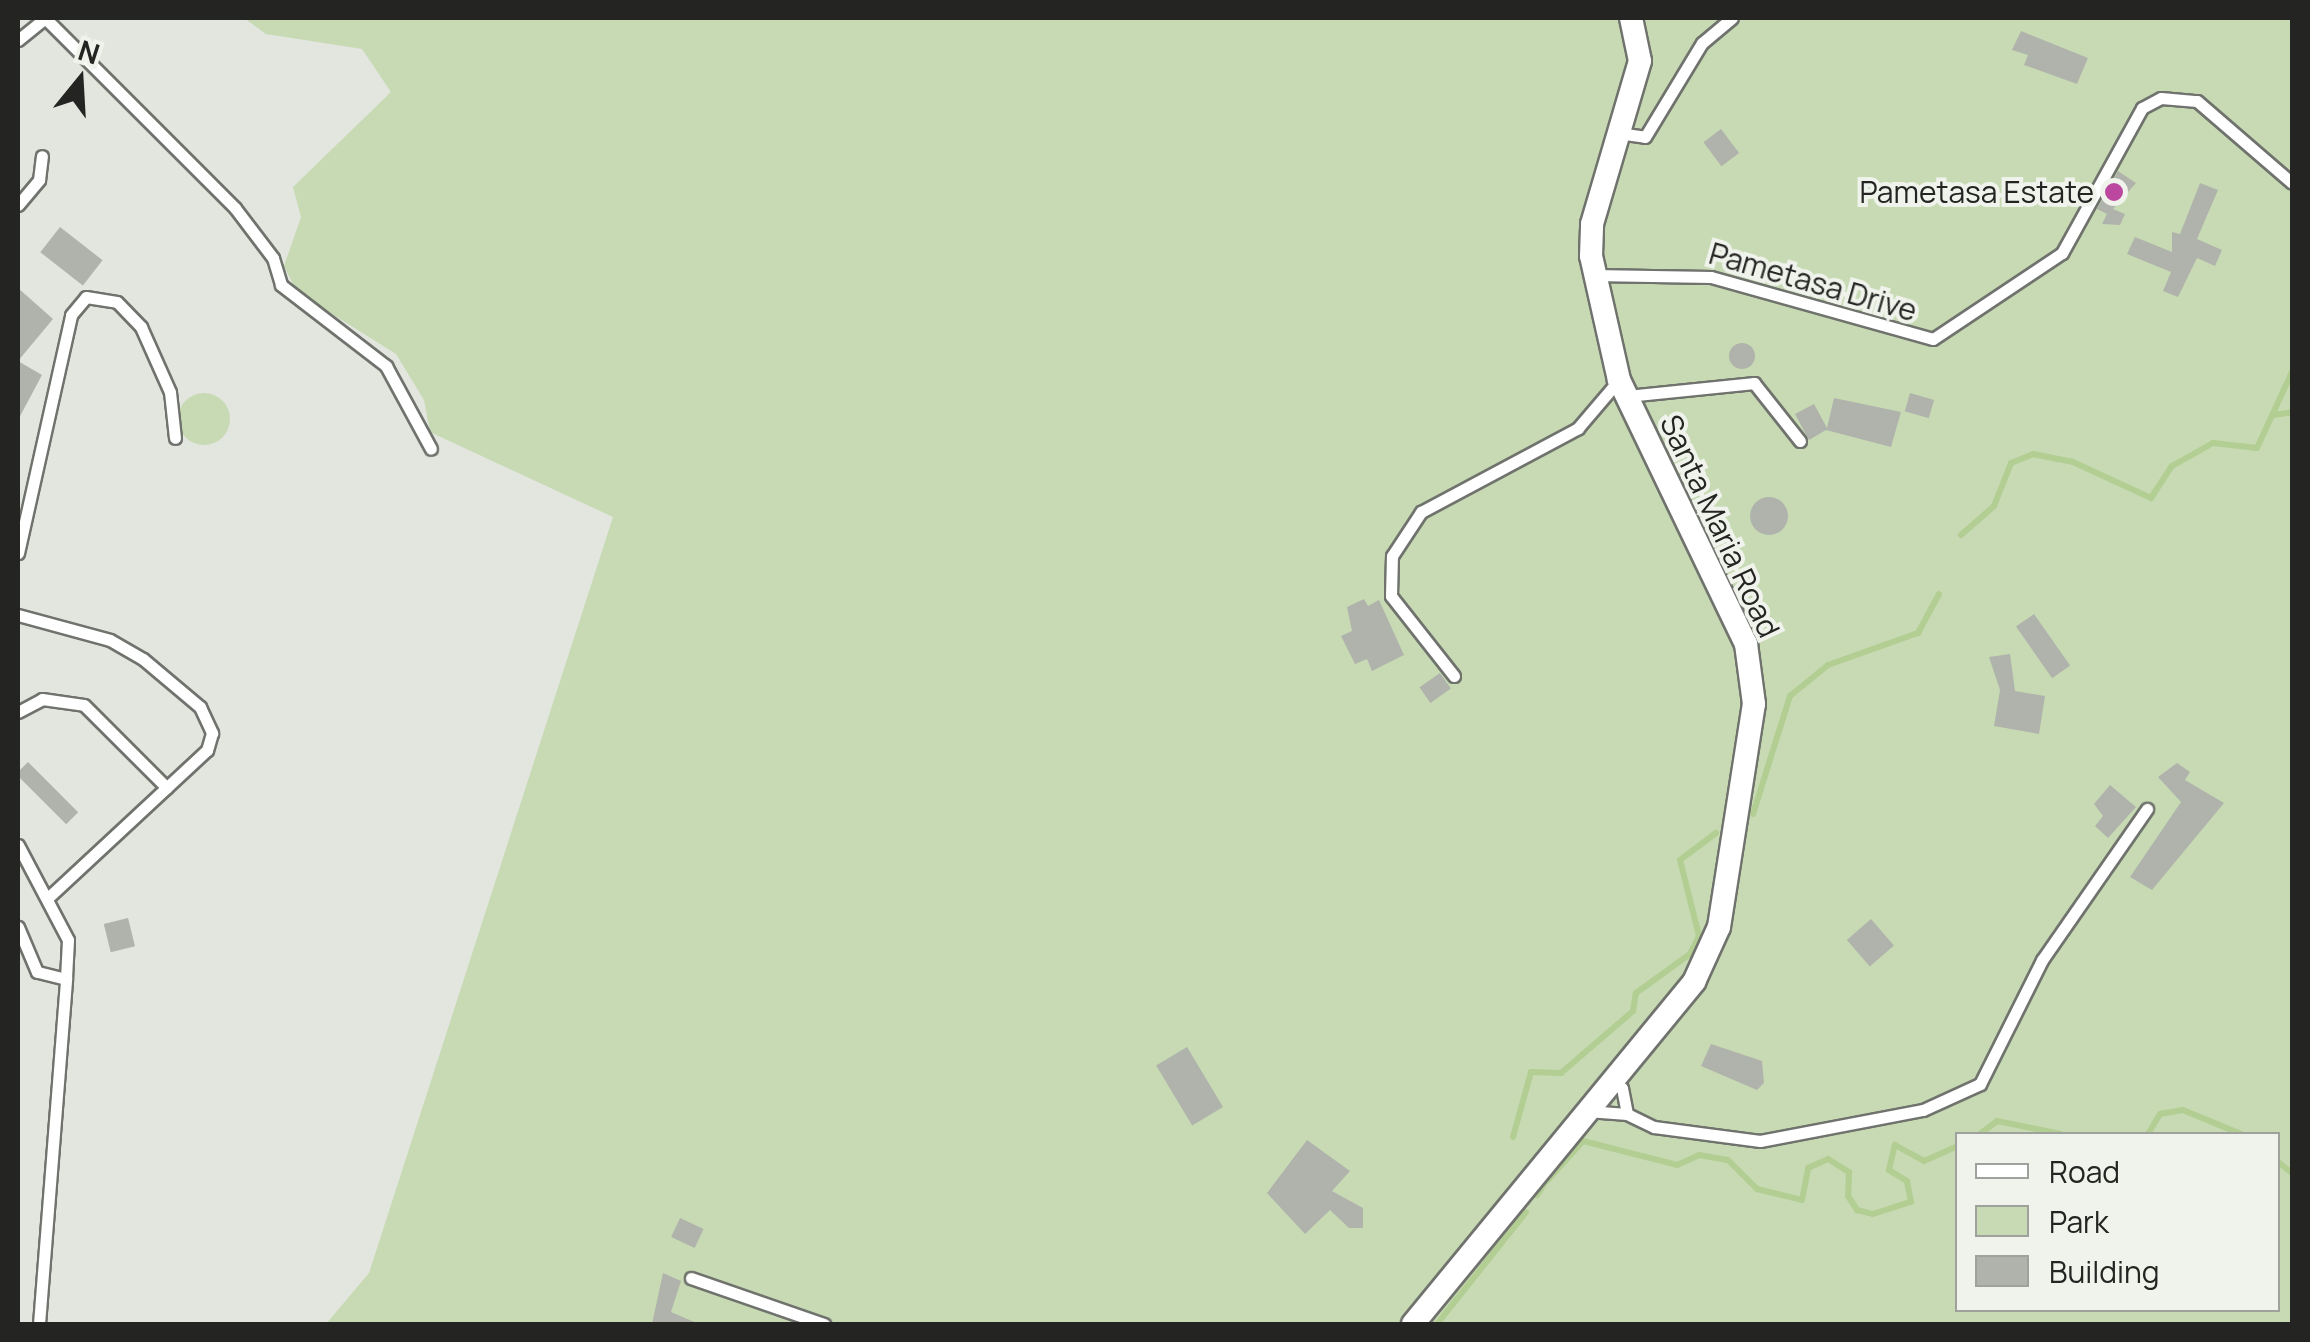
<!DOCTYPE html>
<html>
<head>
<meta charset="utf-8">
<style>
  body { margin:0 }
  #map { position:relative; width:2310px; height:1342px; overflow:hidden; background:#e2e6df; font-family:Manrope,sans-serif }
  div>[style] { position:absolute }
  [style*='--x'] { left:calc(var(--x)*1px); top:calc(var(--y)*1px); width:calc(var(--w)*1px); rotate:calc(var(--a)*1deg) }
  .green>* { inset:0; background:#c7dab3 }
  .round { border-radius:50% }
  .stream>* { height:6px; margin:-3px; padding:0 3px; transform-origin:3px; border-radius:3px; background:#b2ce92 }
  .building>* { inset:0; background:#b0b3ac; transform-origin:0 0 }
  .roads { filter:drop-shadow(2px 0 #70736d) drop-shadow(-2px 0 #70736d) drop-shadow(0 2px #70736d) drop-shadow(0 -2px #70736d) }
  .lane>* { height:11px; margin:-5.5px; padding:0 5.5px; transform-origin:5.5px; border-radius:5.5px; background:#fff }
  .street>* { height:22px; margin:-11px; padding:0 11px; transform-origin:11px; border-radius:11px; background:#fff }
  .dots>* { width:28px; height:28px; translate:-50% -50%; box-sizing:border-box; border:5px solid #f0f3ec; border-radius:50% }
  span { translate:-50% -50%; white-space:nowrap; text-align:center; line-height:1.15; -webkit-text-stroke:8px #f0f3ec; paint-order:stroke }
  .poi-label { font-size:30px; color:#242523 }
  .right { translate:-100% -50%; text-align:right }
  .street-label { font-size:30px; color:#242523 }
  .frame { position:absolute; inset:0; border:20px solid #242523; pointer-events:none }
  .legend { position:absolute; left:1955px; top:1132px; width:325px; height:180px; box-sizing:border-box; background:#f0f3ec; border:2px solid #9ea19c; margin:0; padding:12px 18px; list-style:none; font-size:30px; color:#242523 }
  .legend li { display:flex; align-items:center; gap:20px; height:50px }
  .legend b { width:50px; border:2px solid #9ea19c }
  .north { position:absolute; left:30px; top:30px; width:100px; height:100px; -webkit-text-stroke:8px #f0f3ec; paint-order:stroke; rotate:18deg; font-size:28px; font-weight:700; line-height:40px; text-align:center; color:#242523 }
  .north::after { content:''; display:block; margin:auto; width:35px; height:45px; background:#242523; clip-path:polygon(50% 0,100% 100%,50% 72%,0 100%) }
</style>
</head>
<body>
<div id="map">
  <div class="green">
    <div style="clip-path:polygon(evenodd,244px 18px,2292px 18px,2292px 1324px,326px 1324px,369px 1273px,613px 517px,430px 432px,424px 400px,396px 354px,297px 292px,284px 266px,301px 217px,293px 187px,391px 92px,362px 49px,266px 34px,244px 18px,1958px 1134px,2278px 1134px,2278px 1310px,1958px 1310px,1958px 1134px)"></div>
    <div class="round" style="left:178px;top:393px;width:52px;height:52px"></div>
  </div>
  <div class="stream">
    <div style="--x:2274;--y:415;--w:18;--a:-9"></div>
    <div style="--x:1961;--y:535;--w:44;--a:-41.3"></div>
    <div style="--x:1994;--y:506;--w:46;--a:-68.4"></div>
    <div style="--x:2011;--y:463;--w:24;--a:-22"></div>
    <div style="--x:2033;--y:454;--w:41;--a:11.3"></div>
    <div style="--x:2073;--y:462;--w:86;--a:24.8"></div>
    <div style="--x:2151;--y:498;--w:38;--a:-57"></div>
    <div style="--x:2172;--y:466;--w:47;--a:-29.3"></div>
    <div style="--x:2213;--y:443;--w:44;--a:6.5"></div>
    <div style="--x:2257;--y:448;--w:84;--a:-65.3"></div>
    <div style="--x:1753;--y:814;--w:124;--a:-72.6"></div>
    <div style="--x:1790;--y:696;--w:49;--a:-39.2"></div>
    <div style="--x:1828;--y:665;--w:96;--a:-19.6"></div>
    <div style="--x:1918;--y:633;--w:44;--a:-61.7"></div>
    <div style="--x:1980;--y:1134;--w:21;--a:-37"></div>
    <div style="--x:1997;--y:1121;--w:65;--a:11.5"></div>
    <div style="--x:2148;--y:1134;--w:23;--a:-59"></div>
    <div style="--x:2160;--y:1114;--w:23;--a:-10"></div>
    <div style="--x:2183;--y:1110;--w:63;--a:22.5"></div>
    <div style="--x:1513;--y:1137;--w:67;--a:-74.5"></div>
    <div style="--x:1531;--y:1072;--w:30;--a:2"></div>
    <div style="--x:1561;--y:1073;--w:95;--a:-40.7"></div>
    <div style="--x:1633;--y:1011;--w:18;--a:-81"></div>
    <div style="--x:1636;--y:993;--w:67;--a:-35.8"></div>
    <div style="--x:1690;--y:954;--w:20;--a:-63"></div>
    <div style="--x:1699;--y:936;--w:78;--a:-104"></div>
    <div style="--x:1680;--y:860;--w:45;--a:-36.9"></div>
    <div style="--x:2278;--y:1162;--w:18;--a:38"></div>
    <div style="--x:1548;--y:1180;--w:52;--a:-48.1"></div>
    <div style="--x:1583;--y:1141;--w:97;--a:14.3"></div>
    <div style="--x:1677;--y:1165;--w:24;--a:-24"></div>
    <div style="--x:1699;--y:1155;--w:29;--a:10"></div>
    <div style="--x:1728;--y:1160;--w:41;--a:45"></div>
    <div style="--x:1757;--y:1189;--w:46;--a:13.7"></div>
    <div style="--x:1802;--y:1200;--w:33;--a:-79"></div>
    <div style="--x:1808;--y:1168;--w:22;--a:-24"></div>
    <div style="--x:1828;--y:1159;--w:25;--a:32"></div>
    <div style="--x:1849;--y:1172;--w:24;--a:92"></div>
    <div style="--x:1848;--y:1196;--w:17;--a:57"></div>
    <div style="--x:1857;--y:1210;--w:16;--a:14"></div>
    <div style="--x:1873;--y:1214;--w:40;--a:-18"></div>
    <div style="--x:1911;--y:1202;--w:21;--a:-101"></div>
    <div style="--x:1907;--y:1181;--w:21;--a:-149"></div>
    <div style="--x:1889;--y:1170;--w:26;--a:-77"></div>
    <div style="--x:1895;--y:1145;--w:33;--a:29"></div>
    <div style="--x:1924;--y:1161;--w:37;--a:-24"></div>
    <div style="--x:1537;--y:1195;--w:20;--a:-57"></div>
    <div style="--x:1437;--y:1324;--w:143;--a:-51.5"></div>
  </div>
  <div class="building">
    <div style="clip-path:polygon(2021px 31px,2088px 58px,2077px 84px,2024px 65px,2028px 55px,2012px 50px)"></div>
    <div style="left:1721px;top:129px;width:30px;height:22px;rotate:53deg"></div>
    <div style="clip-path:polygon(2118px 171px,2136px 183px,2113px 209px,2125px 214px,2120px 225px,2102px 224px,2107px 214px,2097px 209px)"></div>
    <div style="clip-path:polygon(2200px 183px,2218px 190px,2197px 239px,2222px 250px,2215px 266px,2197px 258px,2178px 297px,2163px 291px,2171px 272px,2127px 254px,2135px 237px,2172px 252px,2172px 232px,2180px 234px)"></div>
    <div style="left:60px;top:227px;width:54px;height:32px;rotate:38deg"></div>
    <div style="clip-path:polygon(18px 288px,53px 319px,18px 361px)"></div>
    <div class="round" style="left:1729px;top:343px;width:26px;height:26px"></div>
    <div style="clip-path:polygon(18px 361px,42px 375px,18px 420px)"></div>
    <div style="left:1910px;top:393px;width:25px;height:19px;rotate:16deg"></div>
    <div style="clip-path:polygon(1834px 398px,1901px 412px,1891px 447px,1826px 430px,1809px 440px,1795px 414px,1814px 404px,1827px 428px)"></div>
    <div class="round" style="left:1750px;top:497px;width:38px;height:38px"></div>
    <div style="clip-path:polygon(1364px 599px,1368px 606px,1379px 600px,1404px 655px,1372px 671px,1367px 659px,1355px 664px,1341px 636px,1352px 631px,1347px 607px)"></div>
    <div style="left:2034px;top:614px;width:63px;height:22px;rotate:55deg"></div>
    <div style="clip-path:polygon(2010px 654px,2015px 691px,2045px 696px,2039px 734px,1994px 726px,2000px 690px,1989px 657px)"></div>
    <div style="left:1440px;top:673px;width:19px;height:25px;rotate:55deg"></div>
    <div style="left:28px;top:762px;width:71px;height:17px;rotate:45deg"></div>
    <div style="clip-path:polygon(2177px 763px,2190px 772px,2185px 780px,2224px 803px,2152px 890px,2130px 877px,2181px 802px,2158px 777px)"></div>
    <div style="clip-path:polygon(2110px 785px,2136px 807px,2108px 838px,2095px 826px,2103px 816px,2094px 804px)"></div>
    <div style="left:128px;top:918px;width:29px;height:25px;rotate:76deg"></div>
    <div style="left:1871px;top:919px;width:35px;height:32px;rotate:49deg"></div>
    <div style="clip-path:polygon(1711px 1044px,1762px 1061px,1764px 1083px,1757px 1090px,1701px 1066px)"></div>
    <div style="left:1187px;top:1047px;width:70px;height:36px;rotate:59deg"></div>
    <div style="clip-path:polygon(1307px 1140px,1350px 1171px,1332px 1191px,1363px 1208px,1363px 1228px,1349px 1228px,1330px 1210px,1305px 1234px,1267px 1193px)"></div>
    <div style="left:680px;top:1218px;width:26px;height:21px;rotate:25deg"></div>
    <div style="clip-path:polygon(663px 1273px,681px 1281px,671px 1312px,699px 1324px,652px 1324px)"></div>
  </div>
  <div class="roads">
    <div class="lane">
      <div style="--x:18;--y:40;--w:35;--a:-39"></div>
      <div style="--x:45;--y:18;--w:269;--a:45"></div>
      <div style="--x:235;--y:208;--w:63;--a:52.8"></div>
      <div style="--x:273;--y:258;--w:28;--a:73"></div>
      <div style="--x:281;--y:285;--w:133;--a:37.6"></div>
      <div style="--x:386;--y:366;--w:94;--a:61.5"></div>
      <div style="--x:1618;--y:133;--w:27;--a:8"></div>
      <div style="--x:1645;--y:137;--w:110;--a:-58.8"></div>
      <div style="--x:1702;--y:43;--w:39;--a:-40"></div>
      <div style="--x:18;--y:205;--w:33;--a:-50"></div>
      <div style="--x:39;--y:180;--w:24;--a:-83"></div>
      <div style="--x:1593;--y:275;--w:118;--a:1"></div>
      <div style="--x:1711;--y:277;--w:230;--a:15.6"></div>
      <div style="--x:1933;--y:339;--w:155;--a:-33.7"></div>
      <div style="--x:2062;--y:253;--w:166;--a:-61.1"></div>
      <div style="--x:2142;--y:108;--w:21;--a:-28"></div>
      <div style="--x:2161;--y:98;--w:36;--a:5"></div>
      <div style="--x:2197;--y:101;--w:125;--a:40.8"></div>
      <div style="--x:1627;--y:396;--w:128;--a:-5.8"></div>
      <div style="--x:1754;--y:383;--w:74;--a:51.6"></div>
      <div style="--x:18;--y:553;--w:244;--a:-77.4"></div>
      <div style="--x:71;--y:315;--w:23;--a:-50"></div>
      <div style="--x:86;--y:297;--w:31;--a:9"></div>
      <div style="--x:117;--y:302;--w:35;--a:46"></div>
      <div style="--x:141;--y:327;--w:71;--a:66"></div>
      <div style="--x:170;--y:392;--w:46;--a:83.8"></div>
      <div style="--x:18;--y:615;--w:95;--a:15.2"></div>
      <div style="--x:110;--y:640;--w:38;--a:30"></div>
      <div style="--x:143;--y:659;--w:75;--a:40.1"></div>
      <div style="--x:200;--y:707;--w:29;--a:65"></div>
      <div style="--x:212;--y:733;--w:18;--a:106"></div>
      <div style="--x:207;--y:750;--w:216;--a:137.1"></div>
      <div style="--x:1454;--y:676;--w:102;--a:-128.2"></div>
      <div style="--x:1391;--y:596;--w:40;--a:-88.6"></div>
      <div style="--x:1392;--y:556;--w:53;--a:-56.6"></div>
      <div style="--x:1421;--y:512;--w:178;--a:-28.1"></div>
      <div style="--x:1578;--y:428;--w:62;--a:-49.6"></div>
      <div style="--x:18;--y:712;--w:27;--a:-28"></div>
      <div style="--x:42;--y:699;--w:42;--a:8.1"></div>
      <div style="--x:84;--y:705;--w:117;--a:45"></div>
      <div style="--x:18;--y:845;--w:107;--a:62.2"></div>
      <div style="--x:68;--y:940;--w:39;--a:93"></div>
      <div style="--x:66;--y:979;--w:30;--a:-166"></div>
      <div style="--x:37;--y:972;--w:49;--a:-112.9"></div>
      <div style="--x:1610;--y:1080;--w:14;--a:34"></div>
      <div style="--x:1622;--y:1088;--w:26;--a:79"></div>
      <div style="--x:1627;--y:1114;--w:30;--a:26"></div>
      <div style="--x:1654;--y:1127;--w:107;--a:7.5"></div>
      <div style="--x:1760;--y:1141;--w:166;--a:-10.8"></div>
      <div style="--x:1923;--y:1110;--w:63;--a:-24.5"></div>
      <div style="--x:1980;--y:1084;--w:139;--a:-63.4"></div>
      <div style="--x:2042;--y:960;--w:184;--a:-55.2"></div>
      <div style="--x:1587;--y:1111;--w:40;--a:4.3"></div>
      <div style="--x:691;--y:1278;--w:141;--a:19.1"></div>
      <div style="--x:39;--y:1324;--w:346;--a:-85.5"></div>
    </div>
    <div class="street">
      <div style="--x:1413;--y:1324;--w:443;--a:-50.6"></div>
      <div style="--x:1694;--y:982;--w:60;--a:-65.6"></div>
      <div style="--x:1719;--y:927;--w:226;--a:-81.1"></div>
      <div style="--x:1754;--y:704;--w:61;--a:-97.6"></div>
      <div style="--x:1746;--y:644;--w:293;--a:-115.7"></div>
      <div style="--x:1619;--y:380;--w:127;--a:-102.7"></div>
      <div style="--x:1591;--y:256;--w:32;--a:-88"></div>
      <div style="--x:1592;--y:224;--w:170;--a:-73.6"></div>
      <div style="--x:1640;--y:61;--w:44;--a:-101.8"></div>
    </div>
  </div>
  <div class="dots">
    <div style="left:2114px;top:192px;background:#bc479f"></div>
  </div>
  <div class="poi-label">
    <span class="right" style="left:2094px;top:192px">Pametasa Estate</span>
  </div>
  <div class="street-label">
    <span style="left:1813px;top:282px;rotate:16deg">Pametasa Drive</span>
    <span style="left:1720px;top:526px;rotate:65deg">Santa Maria Road</span>
  </div>
  <div class="frame"></div>
  <ul class="legend">
  <li><b style="height:12px;background:#fff"></b>Road</li>
  <li><b style="height:28px;background:#c7dab3"></b>Park</li>
  <li><b style="height:28px;background:#b0b3ac"></b>Building</li>
  </ul>
  <div class="north">N</div>
</div>
</body>
</html>
